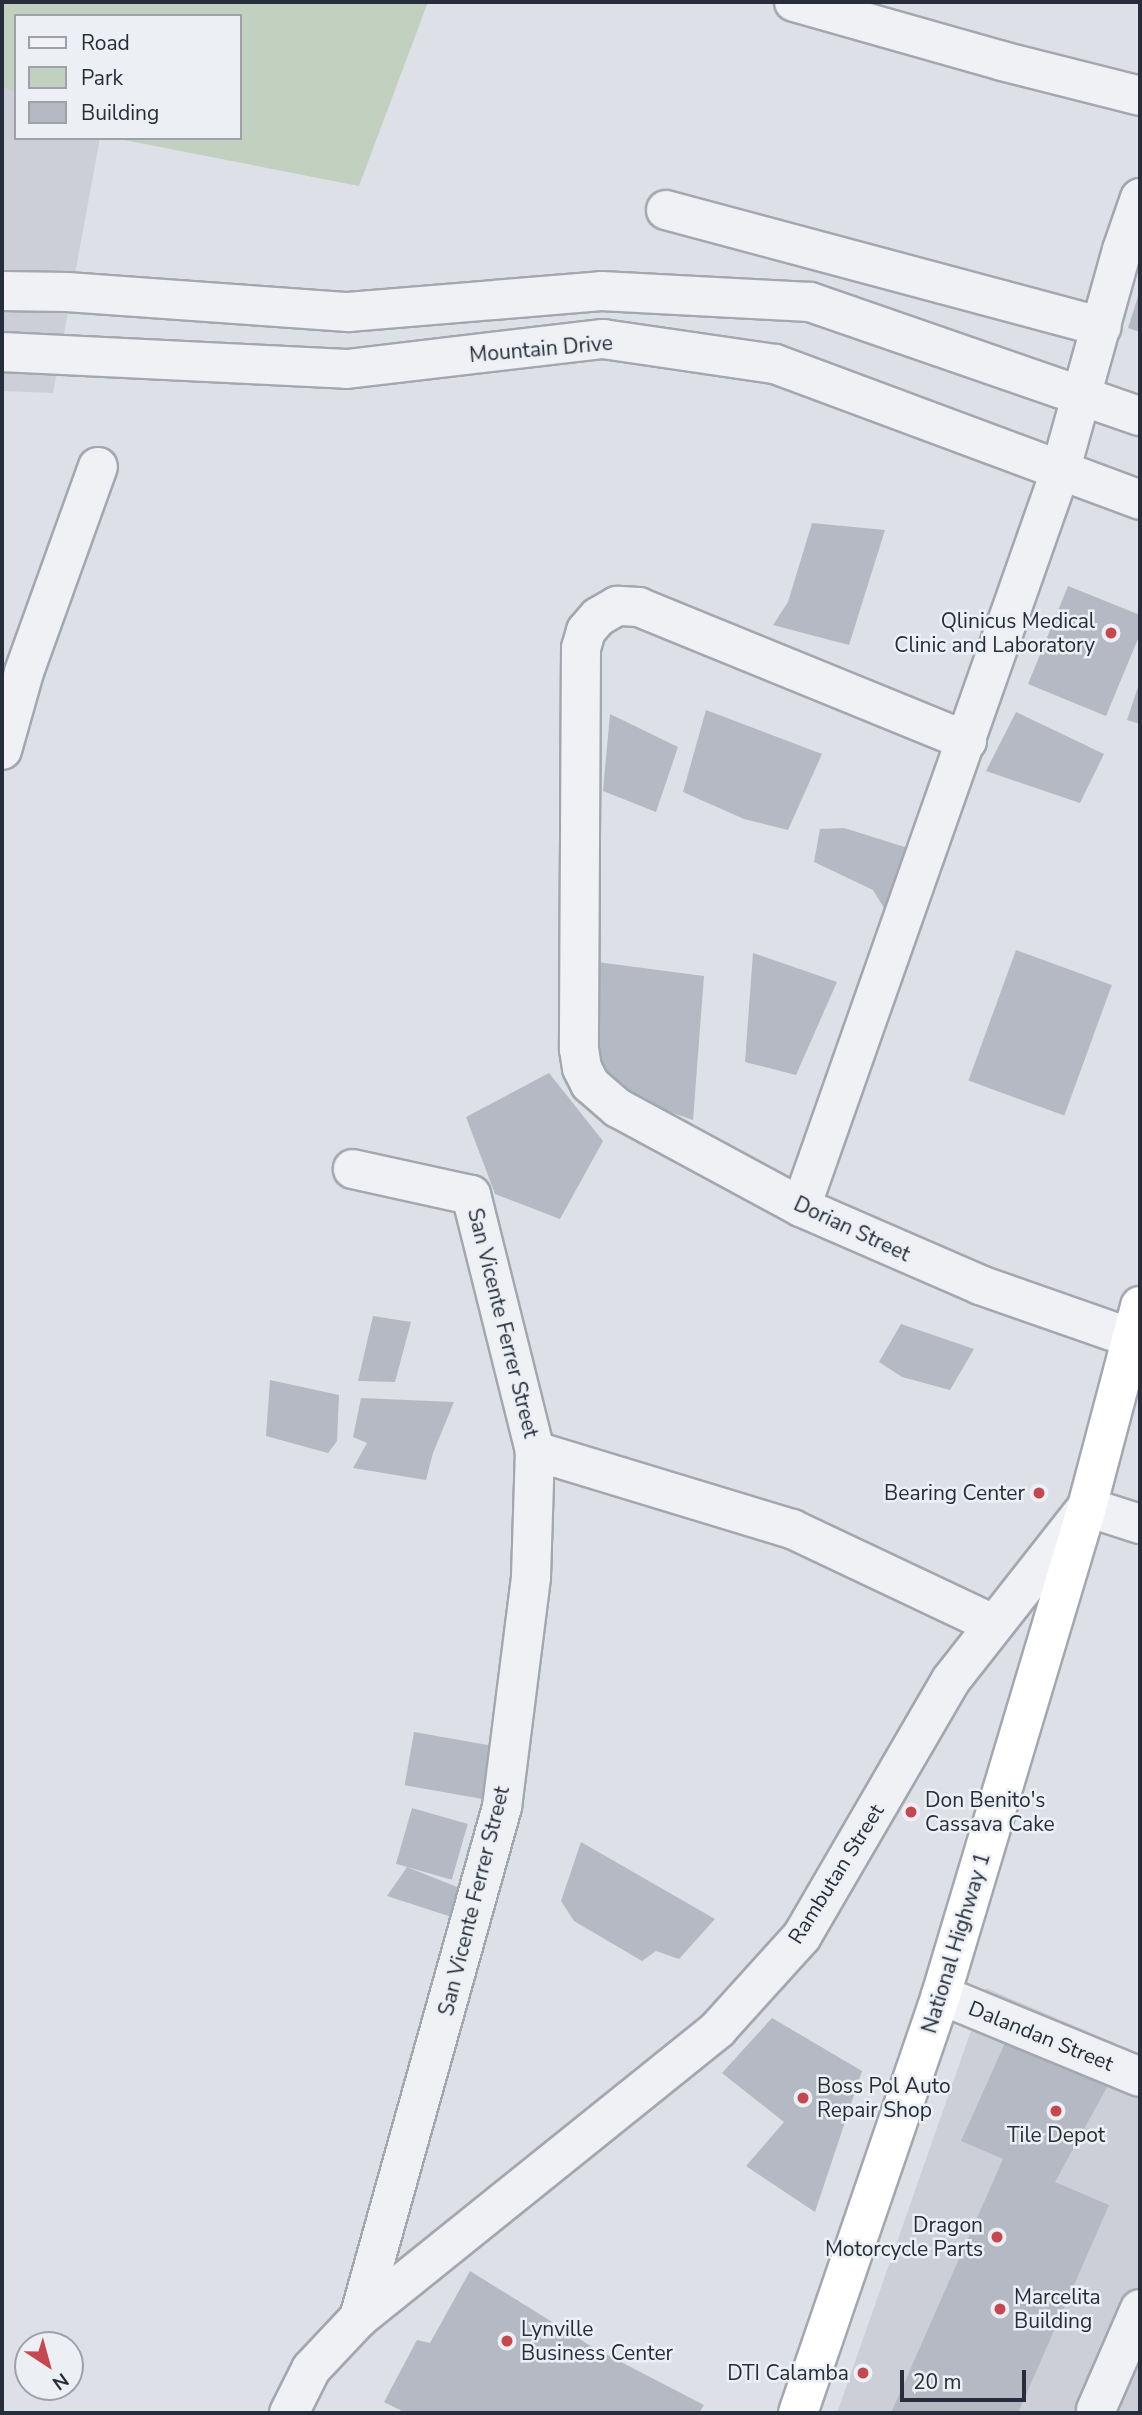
<!DOCTYPE html>
<html>
<head>
<meta charset="utf-8">
<style>
  body { margin:0 }
  #map { position:relative; width:1142px; height:2415px; overflow:hidden; background:#dde0e6; font-family:"Nunito Sans",sans-serif }
  div>[style] { position:absolute }
  [style*='--x'] { left:calc(var(--x)*1px); top:calc(var(--y)*1px); width:calc(var(--w)*1px); rotate:calc(var(--a)*1deg) }
  .built>* { inset:0; background:#cccfd8 }
  .green>* { inset:0; background:#c2d0bf }
  .building>* { inset:0; background:#b5b9c3; transform-origin:0 0 }
  .roads { filter:drop-shadow(2px 0 #a3a7b0) drop-shadow(-2px 0 #a3a7b0) drop-shadow(0 2px #a3a7b0) drop-shadow(0 -2px #a3a7b0) }
  .minor>* { height:38px; margin:-19px; padding:0 19px; transform-origin:19px; border-radius:19px; background:#f0f1f5 }
  .highway>* { height:38px; margin:-19px; padding:0 19px; transform-origin:19px; border-radius:19px; background:#fff }
  .dots>* { width:19px; height:19px; translate:-50% -50%; box-sizing:border-box; border:4px solid #eceff4; border-radius:50% }
  span { translate:-50% -50%; white-space:nowrap; text-align:center; line-height:1.15; -webkit-text-stroke:5px #eceff4; paint-order:stroke }
  .street-label { font-size:21px; color:#282d3c }
  .poi-label { font-size:21px; color:#282d3c }
  .right { translate:-100% -50%; text-align:right }
  .left { translate:0 -50%; text-align:left }
  .frame { position:absolute; inset:0; border:4px solid #282d3c; pointer-events:none }
  .legend { position:absolute; left:14px; top:14px; width:228px; height:126px; box-sizing:border-box; background:#eceff4; border:2px solid #9ea1aa; margin:0; padding:9px 12px; list-style:none; font-size:21px; color:#282d3c }
  .legend li { display:flex; align-items:center; gap:14px; height:35px }
  .legend b { width:35px; border:2px solid #9ea1aa }
  .north { position:absolute; left:14px; top:2331px; width:70px; height:70px; box-sizing:border-box; background:#eceff4; border:2px solid #9ea1aa; border-radius:50%; rotate:144deg; font-size:19px; font-weight:700; line-height:28px; text-align:center; color:#282d3c }
  .north::after { content:''; display:block; margin:auto; width:24px; height:32px; background:#c54850; clip-path:polygon(50% 0,100% 100%,50% 72%,0 100%) }
  .scale { position:absolute; left:900px; top:2370px; width:126px; height:32px; box-sizing:border-box; border:4px solid #282d3c; border-top:0; padding-left:9px; font-size:21px; line-height:24px; white-space:nowrap; color:#282d3c; -webkit-text-stroke:5px #eceff4; paint-order:stroke }
</style>
</head>
<body>
<div id="map">
  <div class="built">
    <div style="clip-path:polygon(2px 86px,16px 93px,16px 138px,100px 138px,53px 393px,2px 391px)"></div>
    <div style="clip-path:polygon(986px 1988px,1140px 2054px,1140px 2413px,837px 2413px)"></div>
  </div>
  <div class="green">
    <div style="clip-path:polygon(2px 2px,428px 2px,359px 186px,114px 138px,240px 138px,240px 16px,16px 16px,16px 93px,2px 86px)"></div>
  </div>
  <div class="building">
    <div style="clip-path:polygon(1140px 290px,1140px 332px,1128px 328px)"></div>
    <div style="clip-path:polygon(812px 523px,885px 530px,849px 645px,773px 625px,788px 602px)"></div>
    <div style="clip-path:polygon(1068px 586px,1140px 615px,1140px 634px,1106px 716px,1028px 684px)"></div>
    <div style="clip-path:polygon(1140px 681px,1140px 724px,1127px 720px)"></div>
    <div style="clip-path:polygon(706px 710px,822px 754px,788px 830px,744px 819px,683px 792px)"></div>
    <div style="clip-path:polygon(1016px 712px,1104px 754px,1080px 803px,986px 771px)"></div>
    <div style="clip-path:polygon(610px 714px,678px 747px,656px 812px,603px 791px)"></div>
    <div style="clip-path:polygon(844px 828px,908px 848px,884px 908px,873px 890px,814px 862px,820px 829px)"></div>
    <div style="left:1016px;top:950px;width:102px;height:139px;rotate:20deg"></div>
    <div style="clip-path:polygon(753px 953px,837px 982px,796px 1075px,745px 1062px)"></div>
    <div style="clip-path:polygon(597px 962px,704px 976px,693px 1120px,590px 1084px)"></div>
    <div style="clip-path:polygon(549px 1073px,603px 1141px,560px 1219px,495px 1194px,466px 1117px)"></div>
    <div style="clip-path:polygon(373px 1316px,411px 1322px,395px 1382px,358px 1381px)"></div>
    <div style="clip-path:polygon(901px 1324px,974px 1349px,950px 1390px,902px 1377px,879px 1362px)"></div>
    <div style="clip-path:polygon(270px 1380px,339px 1395px,337px 1441px,328px 1453px,266px 1436px)"></div>
    <div style="clip-path:polygon(361px 1398px,454px 1402px,433px 1453px,426px 1480px,353px 1468px,367px 1443px,353px 1437px)"></div>
    <div style="left:414px;top:1732px;width:85px;height:54px;rotate:10deg"></div>
    <div style="left:412px;top:1808px;width:58px;height:58px;rotate:16deg"></div>
    <div style="clip-path:polygon(581px 1842px,715px 1919px,679px 1959px,656px 1951px,642px 1961px,574px 1921px,561px 1901px)"></div>
    <div style="clip-path:polygon(407px 1867px,467px 1891px,461px 1920px,387px 1896px)"></div>
    <div style="clip-path:polygon(772px 2018px,862px 2071px,815px 2212px,746px 2166px,784px 2122px,722px 2073px)"></div>
    <div style="clip-path:polygon(1009px 2034px,1112px 2078px,1055px 2182px,1109px 2205px,1018px 2413px,891px 2413px,1003px 2159px,961px 2141px)"></div>
    <div style="clip-path:polygon(470px 2271px,594px 2348px,704px 2405px,699px 2413px,406px 2413px,384px 2402px,417px 2340px,430px 2343px)"></div>
  </div>
  <div class="roads">
    <div class="minor">
      <div style="--x:794;--y:2;--w:216;--a:15.8"></div>
      <div style="--x:1002;--y:61;--w:142;--a:14.2"></div>
      <div style="--x:666;--y:210;--w:451;--a:15"></div>
      <div style="--x:2;--y:291;--w:65;--a:0.9"></div>
      <div style="--x:67;--y:292;--w:282;--a:4.1"></div>
      <div style="--x:348;--y:312;--w:254;--a:-4.7"></div>
      <div style="--x:601;--y:291;--w:209;--a:3"></div>
      <div style="--x:810;--y:302;--w:349;--a:19.1"></div>
      <div style="--x:2;--y:352;--w:345;--a:2.8"></div>
      <div style="--x:347;--y:369;--w:258;--a:-6.7"></div>
      <div style="--x:603;--y:339;--w:174;--a:8.3"></div>
      <div style="--x:775;--y:364;--w:390;--a:20.4"></div>
      <div style="--x:967;--y:741;--w:354;--a:-157.8"></div>
      <div style="--x:639;--y:607;--w:22;--a:-177"></div>
      <div style="--x:617;--y:606;--w:22;--a:150"></div>
      <div style="--x:598;--y:617;--w:18;--a:131"></div>
      <div style="--x:586;--y:631;--w:18;--a:106"></div>
      <div style="--x:581;--y:648;--w:401;--a:90.3"></div>
      <div style="--x:579;--y:1049;--w:19;--a:81"></div>
      <div style="--x:582;--y:1068;--w:18;--a:63"></div>
      <div style="--x:590;--y:1084;--w:37;--a:41"></div>
      <div style="--x:618;--y:1108;--w:208;--a:28.4"></div>
      <div style="--x:801;--y:1207;--w:195;--a:23.5"></div>
      <div style="--x:980;--y:1285;--w:160;--a:19.3"></div>
      <div style="--x:2;--y:750;--w:81;--a:-74.2"></div>
      <div style="--x:24;--y:672;--w:218;--a:-70.2"></div>
      <div style="--x:801;--y:1207;--w:779;--a:-70.59"></div>
      <div style="--x:1060;--y:472;--w:230;--a:-74.4"></div>
      <div style="--x:1122;--y:250;--w:55;--a:-70.9"></div>
      <div style="--x:535;--y:1451;--w:269;--a:16.9"></div>
      <div style="--x:792;--y:1529;--w:222;--a:25.3"></div>
      <div style="--x:941;--y:1995;--w:215;--a:22.4"></div>
      <div style="--x:359;--y:2318;--w:461;--a:-38.8"></div>
      <div style="--x:718;--y:2029;--w:125;--a:-47.9"></div>
      <div style="--x:802;--y:1936;--w:296;--a:-59.8"></div>
      <div style="--x:951;--y:1680;--w:220;--a:-51.8"></div>
      <div style="--x:1087;--y:1507;--w:56;--a:17.8"></div>
      <div style="--x:1096;--y:2410;--w:110;--a:-66.5"></div>
      <div style="--x:289;--y:2413;--w:49;--a:-63.4"></div>
      <div style="--x:311;--y:2369;--w:70;--a:-46.7"></div>
      <div style="--x:359;--y:2318;--w:531;--a:-74.37"></div>
      <div style="--x:502;--y:1807;--w:232;--a:-82.8"></div>
      <div style="--x:531;--y:1577;--w:126;--a:-88.2"></div>
      <div style="--x:535;--y:1451;--w:264;--a:-104"></div>
      <div style="--x:471;--y:1195;--w:121;--a:-167.6"></div>
    </div>
    <div class="highway">
      <div style="--x:798;--y:2413;--w:442;--a:-71.1"></div>
      <div style="--x:941;--y:1995;--w:509;--a:-73.34"></div>
      <div style="--x:1087;--y:1507;--w:208;--a:-75.2"></div>
    </div>
  </div>
  <div class="dots">
    <div style="left:1111px;top:633px;background:#c54850"></div>
    <div style="left:1039px;top:1493px;background:#c54850"></div>
    <div style="left:911px;top:1812px;background:#c54850"></div>
    <div style="left:803px;top:2098px;background:#c54850"></div>
    <div style="left:1056px;top:2111px;background:#c54850"></div>
    <div style="left:997px;top:2237px;background:#c54850"></div>
    <div style="left:1000px;top:2309px;background:#c54850"></div>
    <div style="left:507px;top:2341px;background:#c54850"></div>
    <div style="left:863px;top:2373px;background:#c54850"></div>
  </div>
  <div class="street-label">
    <span style="left:541px;top:349px;rotate:-5deg">Mountain Drive</span>
    <span style="left:852px;top:1229px;rotate:25deg">Dorian Street</span>
    <span style="left:503px;top:1323px;rotate:76deg">San Vicente Ferrer Street</span>
    <span style="left:836px;top:1874px;rotate:-58deg">Rambutan Street</span>
    <span style="left:474px;top:1901px;rotate:-76deg">San Vicente Ferrer Street</span>
    <span style="left:956px;top:1943px;rotate:-73deg">National Highway 1</span>
    <span style="left:1041px;top:2036px;rotate:22deg">Dalandan Street</span>
  </div>
  <div class="poi-label">
    <span class="right" style="left:1095px;top:633px">Qlinicus Medical<br>Clinic and Laboratory</span>
    <span class="right" style="left:1025px;top:1493px">Bearing Center</span>
    <span class="left" style="left:925px;top:1812px">Don Benito's<br>Cassava Cake</span>
    <span class="left" style="left:817px;top:2098px">Boss Pol Auto<br>Repair Shop</span>
    <span style="left:1056px;top:2135px">Tile Depot</span>
    <span class="right" style="left:983px;top:2237px">Dragon<br>Motorcycle Parts</span>
    <span class="left" style="left:1014px;top:2309px">Marcelita<br>Building</span>
    <span class="left" style="left:521px;top:2341px">Lynville<br>Business Center</span>
    <span class="right" style="left:849px;top:2373px">DTI Calamba</span>
  </div>
  <div class="frame"></div>
  <ul class="legend">
  <li><b style="height:9px;background:#f0f1f5"></b>Road</li>
  <li><b style="height:19px;background:#c2d0bf"></b>Park</li>
  <li><b style="height:19px;background:#b5b9c3"></b>Building</li>
  </ul>
  <div class="north">N</div>
  <div class="scale">20 m</div>
</div>
</body>
</html>
